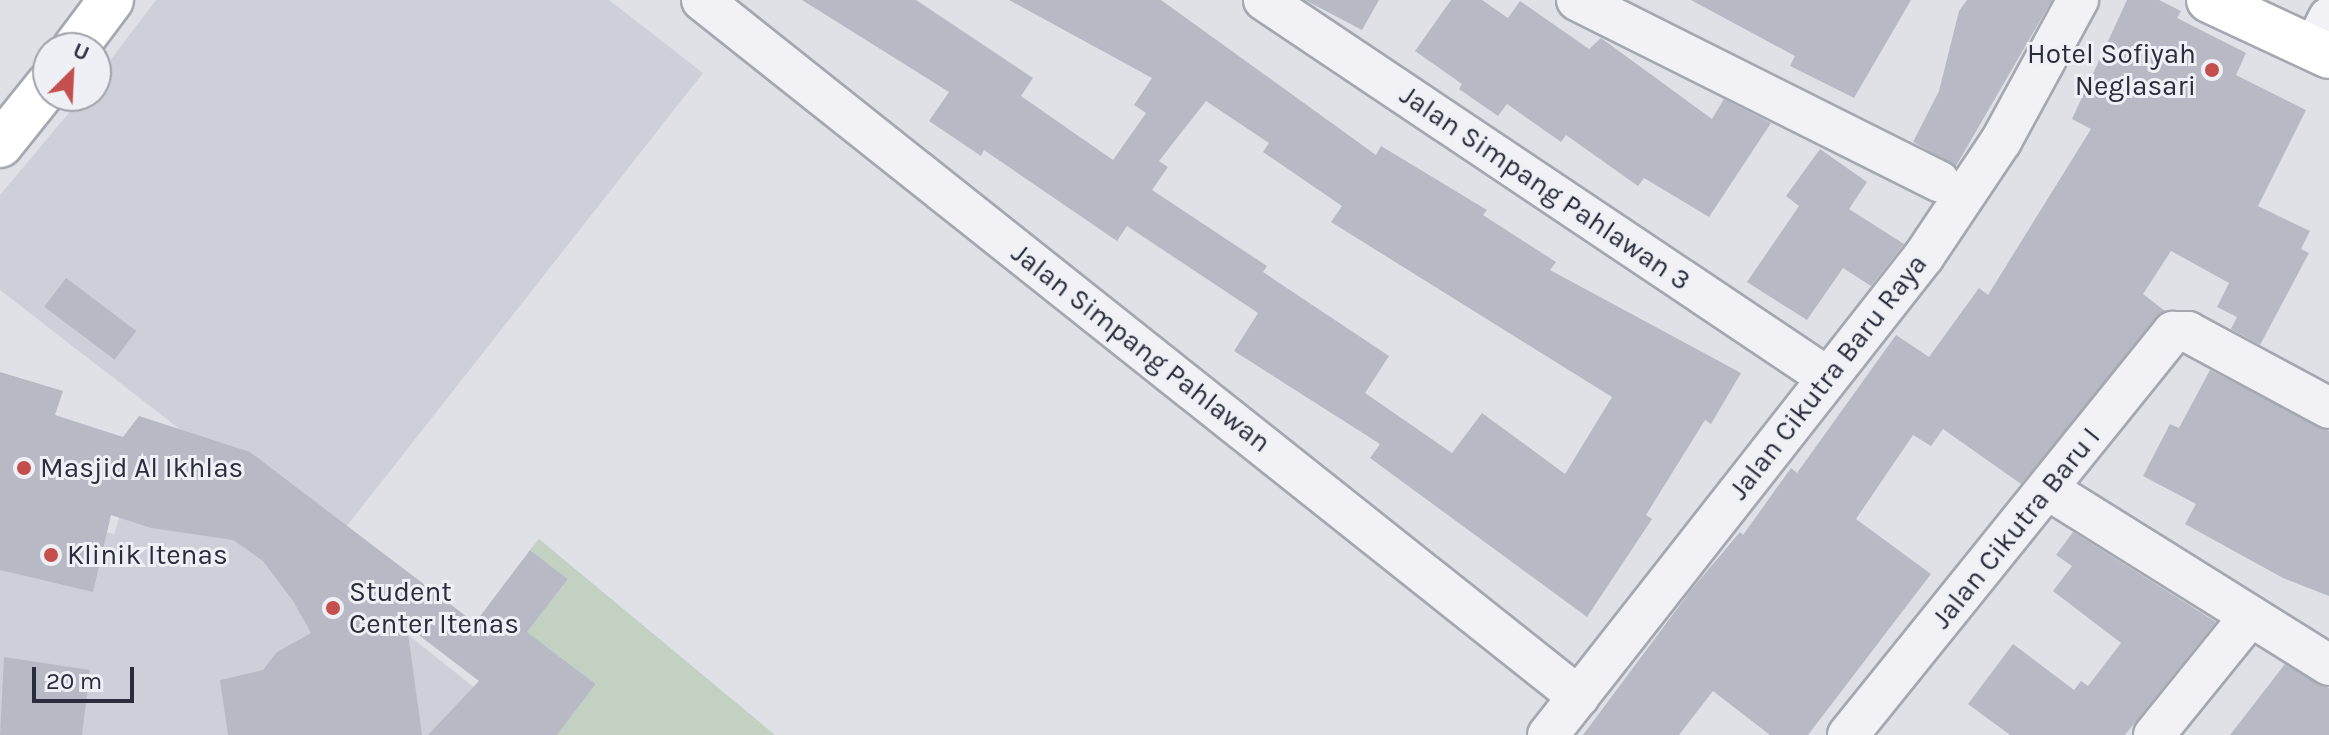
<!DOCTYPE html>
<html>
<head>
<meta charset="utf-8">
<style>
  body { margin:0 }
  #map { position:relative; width:2329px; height:735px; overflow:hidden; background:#dfe1e7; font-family:Karla,sans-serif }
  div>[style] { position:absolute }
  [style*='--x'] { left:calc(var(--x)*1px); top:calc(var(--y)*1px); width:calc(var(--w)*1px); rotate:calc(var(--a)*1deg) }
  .built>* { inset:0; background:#ced0d9 }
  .green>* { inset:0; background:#c2d1c1 }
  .building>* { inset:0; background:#b7bac4; transform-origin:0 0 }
  .roads { filter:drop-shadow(2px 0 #a5a7b1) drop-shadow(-2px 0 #a5a7b1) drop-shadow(0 2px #a5a7b1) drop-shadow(0 -2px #a5a7b1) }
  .street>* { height:40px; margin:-20px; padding:0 20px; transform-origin:20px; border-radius:20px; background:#f2f2f6 }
  .secondary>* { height:44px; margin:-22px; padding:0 22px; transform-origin:22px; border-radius:22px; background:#fff }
  .dots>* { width:22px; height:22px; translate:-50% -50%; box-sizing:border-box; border:4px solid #eff0f5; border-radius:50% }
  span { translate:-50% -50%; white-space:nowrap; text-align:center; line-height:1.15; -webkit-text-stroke:6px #eff0f5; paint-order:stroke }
  .poi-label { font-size:28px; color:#292d3d }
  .right { translate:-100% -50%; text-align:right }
  .left { translate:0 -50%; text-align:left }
  .street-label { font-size:28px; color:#292d3d }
  .north { position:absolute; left:32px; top:32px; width:80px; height:80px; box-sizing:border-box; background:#eff0f5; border:2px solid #a0a2ab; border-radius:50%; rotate:24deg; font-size:22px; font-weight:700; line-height:32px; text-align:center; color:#292d3d }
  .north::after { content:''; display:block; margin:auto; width:28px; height:36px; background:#c44f4d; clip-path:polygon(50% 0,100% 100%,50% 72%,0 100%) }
  .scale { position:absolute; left:32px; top:667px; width:102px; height:36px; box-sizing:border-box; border:4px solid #292d3d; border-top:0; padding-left:10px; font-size:24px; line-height:28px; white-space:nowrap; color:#292d3d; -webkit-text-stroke:6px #eff0f5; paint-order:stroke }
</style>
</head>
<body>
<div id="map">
  <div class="built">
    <div style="clip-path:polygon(156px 0,609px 0,703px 73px,331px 546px,0 290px,0 195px,83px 96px,96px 96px,96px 79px)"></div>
    <div style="clip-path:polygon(147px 433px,175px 449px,534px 735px,0 735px,0 509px,114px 534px)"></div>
  </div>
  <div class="green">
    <div style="clip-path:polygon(539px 539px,775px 735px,557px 735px,596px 684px,546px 646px,510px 654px,568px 579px,530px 550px)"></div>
  </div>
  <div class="building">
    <div style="clip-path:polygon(evenodd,802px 0,916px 0,1033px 78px,1021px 96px,1113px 160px,1146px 113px,1134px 105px,1152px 78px,1009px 0,1161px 0,1376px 155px,1381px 146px,1487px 210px,1483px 215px,1556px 262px,1550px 270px,1741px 373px,1711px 424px,1705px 420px,1646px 515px,1652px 519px,1587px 617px,1370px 458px,1380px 444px,1234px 351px,1258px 313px,1127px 226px,1117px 241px,984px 150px,981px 156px,929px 121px,949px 92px,802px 0,1206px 101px,1269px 143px,1263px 152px,1342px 206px,1331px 222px,1612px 397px,1565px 474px,1482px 413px,1452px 453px,1365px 393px,1389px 356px,1263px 272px,1267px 266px,1152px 190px,1168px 167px,1159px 161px,1206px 101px)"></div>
    <div style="clip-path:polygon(1305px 0,1379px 0,1362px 30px)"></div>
    <div style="clip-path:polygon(1451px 0,1482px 0,1508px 18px,1520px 1px,1589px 49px,1601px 38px,1712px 119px,1724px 99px,1771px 123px,1709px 217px,1644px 178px,1638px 186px,1566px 135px,1561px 142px,1507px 104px,1498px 116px,1459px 89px,1462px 84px,1415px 51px)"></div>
    <div style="clip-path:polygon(1691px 0,1911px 0,1854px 98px,1790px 66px,1795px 56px)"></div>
    <div style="clip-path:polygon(1967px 0,2052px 0,1956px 166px,1913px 142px,1939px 91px,1959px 11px)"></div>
    <div style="clip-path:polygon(2127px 0,2159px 0,2181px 11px,2177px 18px,2246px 53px,2236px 75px,2306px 110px,2258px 206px,2310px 231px,2301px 249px,2309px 253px,2260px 345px,2231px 329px,2237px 317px,2217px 307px,2229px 283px,2171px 251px,2143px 294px,2165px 311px,2021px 484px,1943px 429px,1931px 446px,1913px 435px,1856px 519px,1931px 574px,1808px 735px,1770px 735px,1713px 691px,1679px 735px,1583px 735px,1691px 590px,1740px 532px,1743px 535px,1791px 468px,1797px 473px,1896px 335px,1929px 357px,1979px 288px,1988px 295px,2091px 129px,2072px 119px)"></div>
    <div style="clip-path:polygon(1820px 149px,1867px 182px,1849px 209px,1904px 244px,1871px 286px,1843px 268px,1807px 320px,1747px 282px,1799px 206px,1786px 196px)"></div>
    <div style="left:66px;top:278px;width:88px;height:36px;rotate:37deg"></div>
    <div style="clip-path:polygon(2210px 370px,2329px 431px,2329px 596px,2283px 578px,2185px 524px,2196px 504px,2143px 476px,2170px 424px,2179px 428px)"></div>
    <div style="clip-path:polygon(0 372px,63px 391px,55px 415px,123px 437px,139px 416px,250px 452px,475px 623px,530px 550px,568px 579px,527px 632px,596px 684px,557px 735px,428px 735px,479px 681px,407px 626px,422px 735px,228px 735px,220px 680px,263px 670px,277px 652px,311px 633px,293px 601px,263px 561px,233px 540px,151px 528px,111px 515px,93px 592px,0 570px)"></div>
    <div style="clip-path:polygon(2073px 532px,2216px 622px,2125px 735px,2010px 735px,1968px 704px,2013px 644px,2074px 690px,2081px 681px,2088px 686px,2121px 643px,2053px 591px,2072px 566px,2056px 555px)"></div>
    <div style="clip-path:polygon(4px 657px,90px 670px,82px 735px,0 735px)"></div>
    <div style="clip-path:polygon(2285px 664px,2329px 688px,2329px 735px,2230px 735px)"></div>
  </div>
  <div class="roads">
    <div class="street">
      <div style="--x:702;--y:0;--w:1120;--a:38.48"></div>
      <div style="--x:1264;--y:0;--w:678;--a:33.81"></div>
      <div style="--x:1577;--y:0;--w:405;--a:26.6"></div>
      <div style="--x:2313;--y:49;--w:35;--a:-63"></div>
      <div style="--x:2049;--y:490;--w:330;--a:32"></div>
      <div style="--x:1548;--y:735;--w:609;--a:-51.87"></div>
      <div style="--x:1924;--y:256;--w:138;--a:-56.2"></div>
      <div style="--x:2001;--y:141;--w:161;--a:-61.4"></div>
      <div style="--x:1848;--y:735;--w:518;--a:-51.12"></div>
      <div style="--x:2173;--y:332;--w:15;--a:0"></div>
      <div style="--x:2188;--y:332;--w:160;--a:28.3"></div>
      <div style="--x:2154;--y:735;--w:149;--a:-51"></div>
    </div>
    <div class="secondary">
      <div style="--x:2209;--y:0;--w:132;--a:25"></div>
      <div style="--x:75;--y:48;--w:60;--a:-53.1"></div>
      <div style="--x:0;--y:145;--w:77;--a:-51.3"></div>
    </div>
  </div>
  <div class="dots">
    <div style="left:2212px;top:70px;background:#c44f4d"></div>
    <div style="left:24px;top:468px;background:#c44f4d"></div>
    <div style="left:51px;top:555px;background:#c44f4d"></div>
    <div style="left:333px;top:608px;background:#c44f4d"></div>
  </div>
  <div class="poi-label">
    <span class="right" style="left:2196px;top:70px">Hotel Sofiyah<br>Neglasari</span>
    <span class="left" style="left:40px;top:468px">Masjid Al Ikhlas</span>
    <span class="left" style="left:67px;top:555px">Klinik Itenas</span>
    <span class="left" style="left:349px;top:608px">Student<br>Center Itenas</span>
  </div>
  <div class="street-label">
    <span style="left:1545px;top:188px;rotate:34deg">Jalan Simpang Pahlawan 3</span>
    <span style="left:1141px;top:348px;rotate:38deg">Jalan Simpang Pahlawan</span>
    <span style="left:1828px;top:377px;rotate:-52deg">Jalan Cikutra Baru Raya</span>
    <span style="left:2016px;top:528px;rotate:-51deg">Jalan Cikutra Baru I</span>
  </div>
  <div class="north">U</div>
  <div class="scale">20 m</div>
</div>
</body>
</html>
